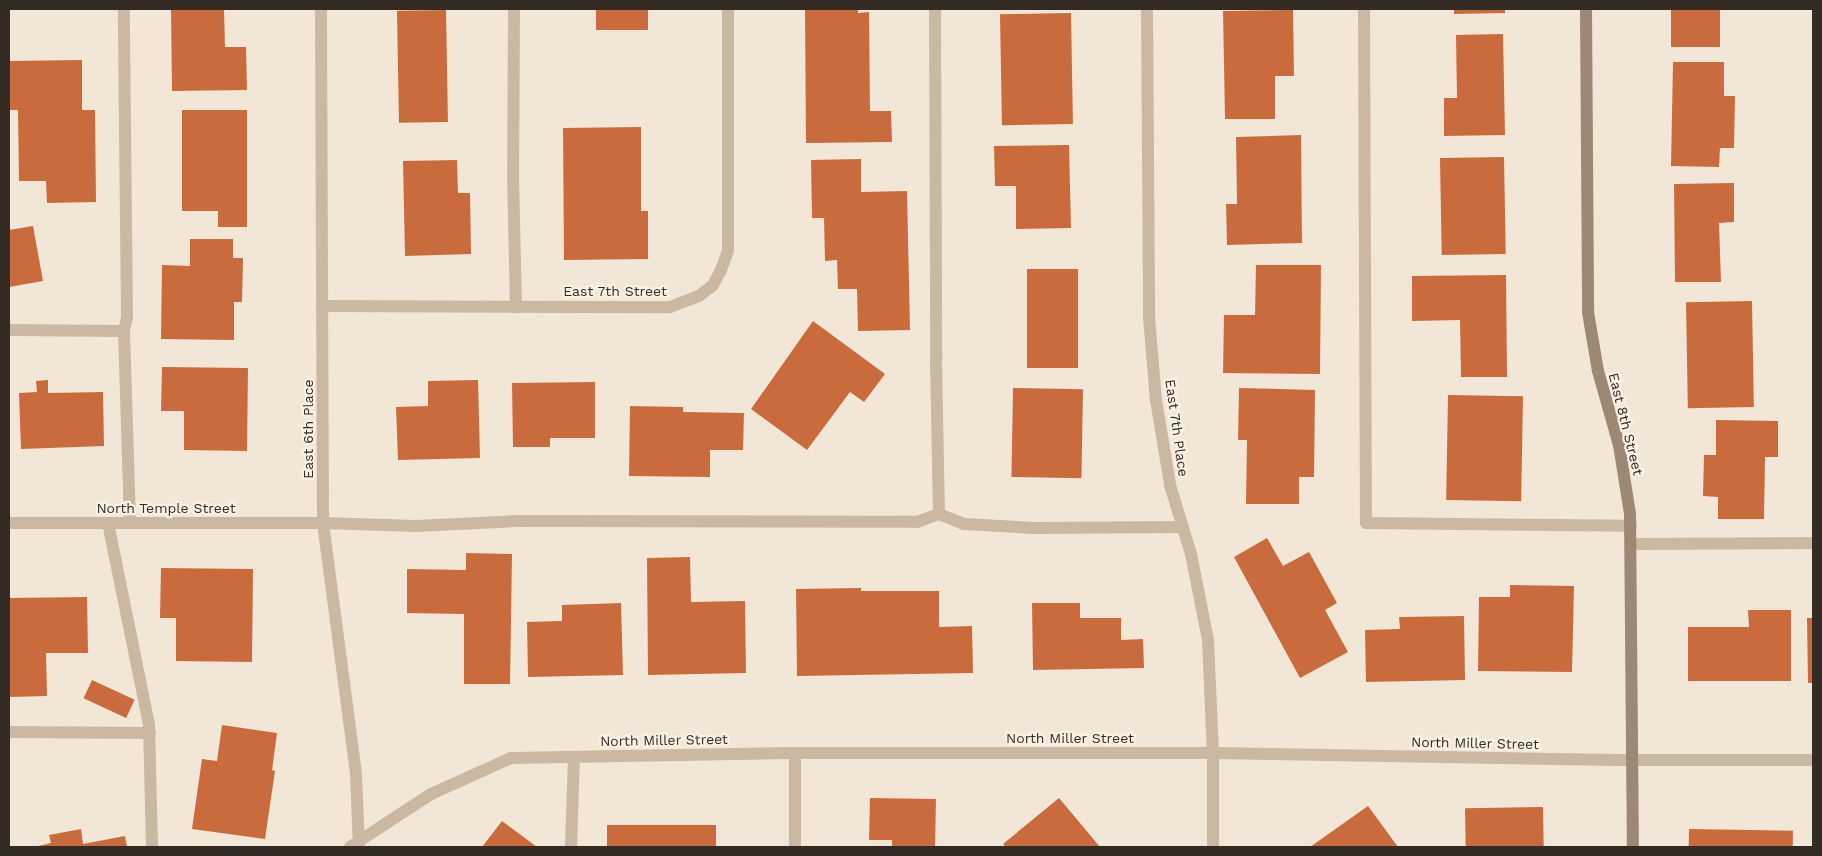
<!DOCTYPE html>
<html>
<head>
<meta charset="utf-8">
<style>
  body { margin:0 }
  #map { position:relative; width:1822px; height:856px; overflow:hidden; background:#f2e7d7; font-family:"Work Sans",sans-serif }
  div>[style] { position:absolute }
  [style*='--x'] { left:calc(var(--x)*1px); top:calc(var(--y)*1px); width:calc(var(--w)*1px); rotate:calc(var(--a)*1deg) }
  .building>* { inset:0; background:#ca6b3d; transform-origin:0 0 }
  .lane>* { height:12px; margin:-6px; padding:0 6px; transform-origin:6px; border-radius:6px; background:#cab8a3 }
  .street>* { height:12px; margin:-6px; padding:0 6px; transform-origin:6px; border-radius:6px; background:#cab8a3 }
  .secondary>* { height:12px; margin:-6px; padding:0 6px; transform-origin:6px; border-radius:6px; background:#9d8775 }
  span { translate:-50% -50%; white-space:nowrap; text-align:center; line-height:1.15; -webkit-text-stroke:4.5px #f9f1e4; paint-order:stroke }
  .street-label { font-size:14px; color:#352b25 }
  .frame { position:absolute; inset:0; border:10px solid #352b25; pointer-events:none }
</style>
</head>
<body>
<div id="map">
  <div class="building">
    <div style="clip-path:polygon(171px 9px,224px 9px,225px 47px,246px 47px,247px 90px,172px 91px)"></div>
    <div style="left:596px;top:9px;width:52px;height:21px"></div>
    <div style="clip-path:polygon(805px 9px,858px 9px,858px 13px,869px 12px,870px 111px,891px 111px,892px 142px,806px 143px)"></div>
    <div style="clip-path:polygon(1454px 9px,1505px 9px,1505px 13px,1454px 14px)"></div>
    <div style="left:1671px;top:9px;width:49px;height:38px"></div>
    <div style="left:446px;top:10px;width:112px;height:49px;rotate:89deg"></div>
    <div style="clip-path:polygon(1293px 10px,1294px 76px,1275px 76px,1275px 119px,1225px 119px,1223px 11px)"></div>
    <div style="left:1071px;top:13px;width:111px;height:71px;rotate:89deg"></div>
    <div style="clip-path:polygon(1503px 34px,1505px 135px,1444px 136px,1444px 98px,1457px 98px,1456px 35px)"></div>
    <div style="clip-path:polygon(82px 60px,82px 110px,95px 110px,96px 202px,47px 203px,46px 181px,19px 181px,18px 110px,9px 110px,9px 61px)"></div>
    <div style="clip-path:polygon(1673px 62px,1724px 62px,1724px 96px,1735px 96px,1734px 148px,1720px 148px,1719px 167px,1671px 166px)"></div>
    <div style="clip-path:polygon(182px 110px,247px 110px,247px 227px,218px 227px,218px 211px,182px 211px)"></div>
    <div style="clip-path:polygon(641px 127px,641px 211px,648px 211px,648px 259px,564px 260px,563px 128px)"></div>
    <div style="clip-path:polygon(1301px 135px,1302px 243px,1227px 245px,1226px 204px,1237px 204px,1236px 137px)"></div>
    <div style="clip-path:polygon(1069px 145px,1071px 228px,1016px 229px,1016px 186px,995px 186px,994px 146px)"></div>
    <div style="left:1504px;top:157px;width:97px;height:64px;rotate:89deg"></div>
    <div style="clip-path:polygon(861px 159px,861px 192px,907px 191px,910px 330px,858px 331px,857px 289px,838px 289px,837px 260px,825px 261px,824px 218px,812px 218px,811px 160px)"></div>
    <div style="clip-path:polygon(457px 160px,458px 193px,470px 193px,471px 254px,405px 256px,403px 161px)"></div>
    <div style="clip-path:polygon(1734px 183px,1734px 222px,1719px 223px,1721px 282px,1675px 282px,1674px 184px)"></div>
    <div style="clip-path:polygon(33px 226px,43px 281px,9px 287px,9px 230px)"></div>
    <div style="clip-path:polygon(190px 239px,233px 239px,233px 258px,243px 258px,242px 302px,234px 302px,234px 340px,161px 339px,162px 265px,190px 266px)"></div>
    <div style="clip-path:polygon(1256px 265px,1321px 265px,1320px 374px,1223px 373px,1224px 315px,1255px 315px)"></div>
    <div style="left:1027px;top:269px;width:51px;height:99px"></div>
    <div style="clip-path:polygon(1506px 275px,1507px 377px,1461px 377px,1460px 320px,1412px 321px,1412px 276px)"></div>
    <div style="left:1752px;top:301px;width:106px;height:66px;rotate:89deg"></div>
    <div style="clip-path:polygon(813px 321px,885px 374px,864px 402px,850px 392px,807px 450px,751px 409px)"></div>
    <div style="clip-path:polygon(162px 367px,248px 368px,247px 451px,184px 450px,184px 411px,161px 411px)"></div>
    <div style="clip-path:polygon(48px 380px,48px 393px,103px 392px,104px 446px,21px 449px,19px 393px,37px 392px,36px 381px)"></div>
    <div style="clip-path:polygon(478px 380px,480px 458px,398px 460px,396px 407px,428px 406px,428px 381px)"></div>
    <div style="clip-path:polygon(595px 382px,595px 438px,550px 438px,550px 447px,513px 447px,512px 383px)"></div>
    <div style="left:1013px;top:388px;width:70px;height:89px;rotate:1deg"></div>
    <div style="clip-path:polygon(1239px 388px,1315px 390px,1314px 477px,1299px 477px,1299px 504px,1246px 504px,1247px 440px,1238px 440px)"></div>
    <div style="left:1448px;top:395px;width:75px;height:105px;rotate:1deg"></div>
    <div style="clip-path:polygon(630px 406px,683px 407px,683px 412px,744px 413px,743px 450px,710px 450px,710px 477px,629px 476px)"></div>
    <div style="clip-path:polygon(1716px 420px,1778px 421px,1778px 457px,1765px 457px,1764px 519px,1718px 519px,1718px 497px,1703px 496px,1704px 455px,1716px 455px)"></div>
    <div style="clip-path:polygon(1267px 538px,1283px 566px,1309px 552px,1337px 603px,1325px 610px,1348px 652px,1300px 678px,1234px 557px)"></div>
    <div style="clip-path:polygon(466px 553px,512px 554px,510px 684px,464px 684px,464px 614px,407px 613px,407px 569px,466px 570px)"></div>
    <div style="clip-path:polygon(690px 557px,691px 602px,745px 601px,746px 673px,648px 675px,647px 558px)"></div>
    <div style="clip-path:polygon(161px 568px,253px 569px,252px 662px,176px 661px,176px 618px,160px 618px)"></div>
    <div style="clip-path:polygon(1510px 585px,1574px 586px,1572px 672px,1478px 671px,1479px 597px,1510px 597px)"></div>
    <div style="clip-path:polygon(861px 588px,861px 591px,939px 591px,939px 627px,972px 626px,973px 673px,797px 676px,796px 589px)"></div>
    <div style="clip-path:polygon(87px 597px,88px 653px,46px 653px,47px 696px,9px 697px,9px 598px)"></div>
    <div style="clip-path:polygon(621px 603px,623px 675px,528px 677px,527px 622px,562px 621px,562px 605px)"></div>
    <div style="clip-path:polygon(1032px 603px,1080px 603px,1080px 618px,1121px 618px,1121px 640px,1143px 639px,1144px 668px,1033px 670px)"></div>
    <div style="clip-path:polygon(1748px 610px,1791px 610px,1791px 681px,1688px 681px,1688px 627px,1749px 627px)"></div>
    <div style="clip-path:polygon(1464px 616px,1465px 680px,1366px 682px,1365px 630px,1400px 629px,1399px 617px)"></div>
    <div style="clip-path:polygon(1807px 618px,1813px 618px,1813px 683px,1808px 683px)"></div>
    <div style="left:92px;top:680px;width:47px;height:20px;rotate:25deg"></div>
    <div style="clip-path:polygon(222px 725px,277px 733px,272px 770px,275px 771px,265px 839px,192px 829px,202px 759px,217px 761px)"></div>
    <div style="clip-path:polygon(870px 798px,936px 799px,935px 847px,892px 847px,892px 840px,869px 840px)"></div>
    <div style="clip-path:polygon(1059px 798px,1100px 847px,1006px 847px,1003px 844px)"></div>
    <div style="clip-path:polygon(1368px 806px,1398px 847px,1310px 847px)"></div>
    <div style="left:1543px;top:807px;width:40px;height:78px;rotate:89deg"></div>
    <div style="clip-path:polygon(502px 821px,537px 847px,482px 847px)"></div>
    <div style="left:716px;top:825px;width:22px;height:109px;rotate:90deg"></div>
    <div style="clip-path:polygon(81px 829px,83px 844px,125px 836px,127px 847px,34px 847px,51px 843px,49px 835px)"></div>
    <div style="left:1689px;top:829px;width:104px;height:18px;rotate:1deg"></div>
  </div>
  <div class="lane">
    <div style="--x:514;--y:9;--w:166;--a:90.3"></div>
    <div style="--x:513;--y:175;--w:132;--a:88.7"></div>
    <div style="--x:935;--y:9;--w:351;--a:89.8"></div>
    <div style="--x:936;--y:360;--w:154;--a:88.9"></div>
    <div style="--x:939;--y:514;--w:27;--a:22"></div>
    <div style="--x:964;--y:524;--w:69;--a:3.3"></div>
    <div style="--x:1033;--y:528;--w:150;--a:-0.4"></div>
    <div style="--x:1364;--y:9;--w:514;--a:89.78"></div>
    <div style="--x:1366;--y:523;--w:265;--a:0.6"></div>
    <div style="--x:9;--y:330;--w:115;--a:0.5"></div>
    <div style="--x:124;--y:331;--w:14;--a:-78"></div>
    <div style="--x:127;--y:317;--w:308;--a:-90.6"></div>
    <div style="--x:124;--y:331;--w:192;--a:88.2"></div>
    <div style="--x:108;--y:523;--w:206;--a:78.5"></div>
    <div style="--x:149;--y:725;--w:122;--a:88.6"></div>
    <div style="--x:323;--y:523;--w:93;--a:1.8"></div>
    <div style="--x:416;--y:526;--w:101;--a:-2.8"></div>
    <div style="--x:517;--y:521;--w:400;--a:0.1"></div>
    <div style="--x:917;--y:522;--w:23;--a:-20"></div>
    <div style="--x:1631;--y:544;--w:182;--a:-0.3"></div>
    <div style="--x:9;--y:732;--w:141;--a:0.4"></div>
    <div style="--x:571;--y:847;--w:90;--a:-88.1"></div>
  </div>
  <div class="street">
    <div style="--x:321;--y:9;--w:514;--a:89.78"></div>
    <div style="--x:323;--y:523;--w:254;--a:82.5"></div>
    <div style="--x:356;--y:775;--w:72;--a:87.6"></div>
    <div style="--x:1147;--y:9;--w:308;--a:89.6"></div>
    <div style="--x:1149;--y:317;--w:83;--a:85.2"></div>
    <div style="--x:1156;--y:400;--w:86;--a:80.6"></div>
    <div style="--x:1170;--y:485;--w:72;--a:73.1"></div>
    <div style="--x:1191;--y:554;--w:88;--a:78.8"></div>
    <div style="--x:1208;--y:640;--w:113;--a:87.5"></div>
    <div style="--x:1213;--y:753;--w:94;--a:90"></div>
    <div style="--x:322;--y:306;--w:348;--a:0.2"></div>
    <div style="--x:670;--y:307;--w:31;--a:-21"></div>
    <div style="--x:699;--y:296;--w:18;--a:-38"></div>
    <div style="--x:713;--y:285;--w:17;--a:-62"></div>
    <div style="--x:721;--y:270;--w:20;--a:-70"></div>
    <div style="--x:728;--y:251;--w:242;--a:-90"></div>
    <div style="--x:9;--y:523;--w:314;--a:0"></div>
    <div style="--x:795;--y:753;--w:94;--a:90"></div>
    <div style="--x:350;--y:847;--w:97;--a:-33.2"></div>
    <div style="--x:431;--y:794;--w:88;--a:-24.2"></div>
    <div style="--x:511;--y:758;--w:284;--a:-1"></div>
    <div style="--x:795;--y:753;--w:418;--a:0"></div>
    <div style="--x:1213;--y:753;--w:420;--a:1"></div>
    <div style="--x:1633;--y:760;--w:180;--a:0"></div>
  </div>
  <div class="secondary">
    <div style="--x:1586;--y:9;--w:303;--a:89.6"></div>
    <div style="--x:1588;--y:312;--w:60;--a:80.4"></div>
    <div style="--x:1598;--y:371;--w:77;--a:74.2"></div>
    <div style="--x:1619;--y:445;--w:70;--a:80.9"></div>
    <div style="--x:1630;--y:514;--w:333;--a:89.5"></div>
  </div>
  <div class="street-label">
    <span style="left:615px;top:291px">East 7th Street</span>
    <span style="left:1626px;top:424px;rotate:76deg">East 8th Street</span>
    <span style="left:1177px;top:428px;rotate:82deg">East 7th Place</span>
    <span style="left:308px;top:429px;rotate:-90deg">East 6th Place</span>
    <span style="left:166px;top:508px">North Temple Street</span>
    <span style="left:1070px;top:738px">North Miller Street</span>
    <span style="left:664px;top:740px;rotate:-1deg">North Miller Street</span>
    <span style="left:1475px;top:743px;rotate:1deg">North Miller Street</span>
  </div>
  <div class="frame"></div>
</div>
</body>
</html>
